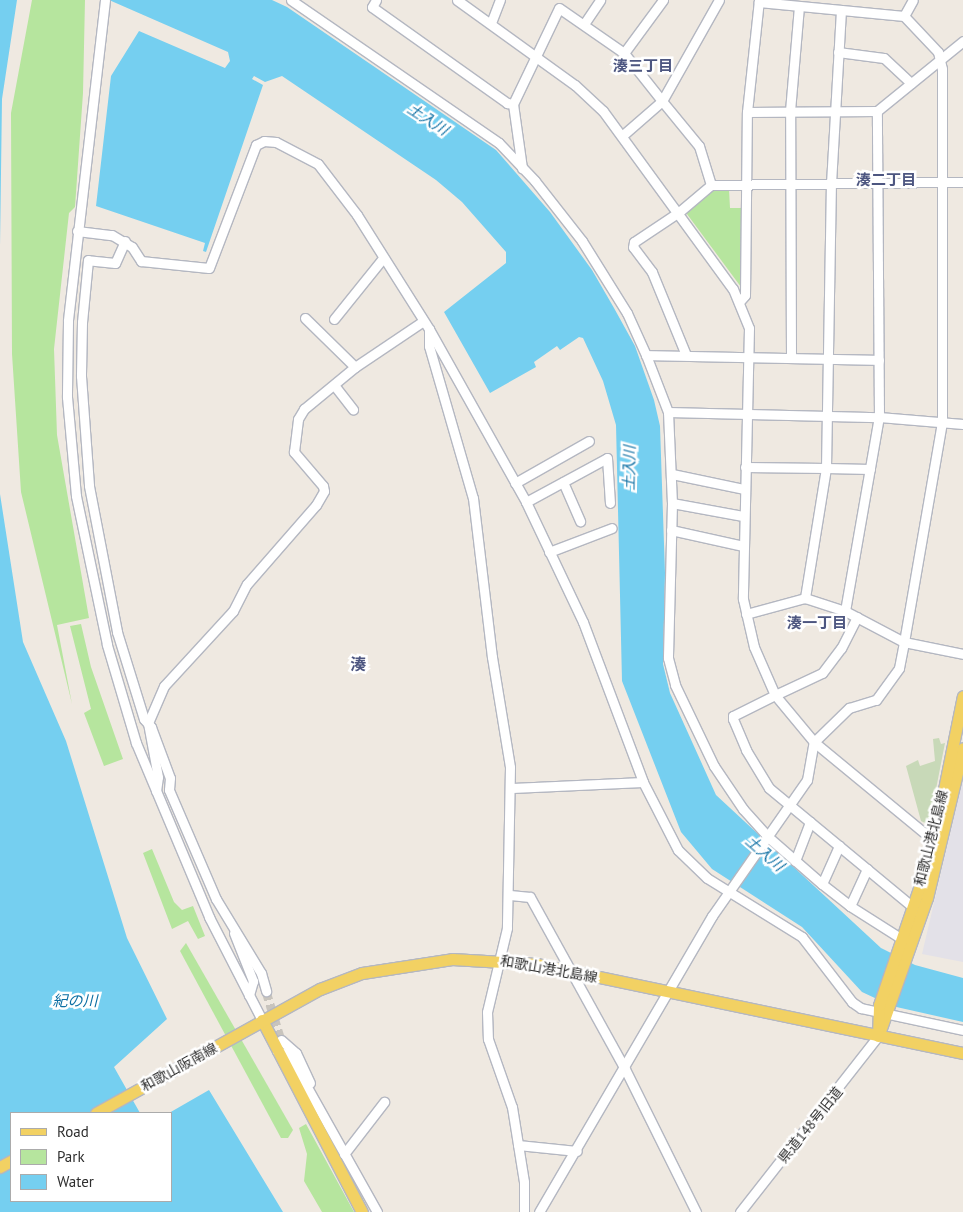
<!DOCTYPE html>
<html>
<head>
<meta charset="utf-8">
<style>
  body { margin:0 }
  #map { position:relative; width:963px; height:1212px; overflow:hidden; background:#efe9e1; font-family:"PT Sans","Noto Sans JP",sans-serif }
  div>[style] { position:absolute }
  [style*='--x'] { left:calc(var(--x)*1px); top:calc(var(--y)*1px); width:calc(var(--w)*1px); rotate:calc(var(--a)*1deg) }
  .industrial>* { inset:0; background:#e3e1e8 }
  .green>* { inset:0; background:#b6e59e }
  .cemetery>* { inset:0; background:#c8d9b8 }
  .water>* { inset:0; background:#75cff0 }
  .minor-tunnel>* { height:9px; margin-top:-4.5px; transform-origin:0; background:repeating-linear-gradient(90deg,#c8c4bd 0 9px,transparent 0 13.5px) }
  .roads { filter:drop-shadow(1px 0 #b4b7c1) drop-shadow(-1px 0 #b4b7c1) drop-shadow(0 1px #b4b7c1) drop-shadow(0 -1px #b4b7c1) }
  .minor>* { height:9px; margin:-4.5px; padding:0 4.5px; transform-origin:4.5px; border-radius:4.5px; background:#fff }
  .major>* { height:11px; margin:-5.5px; padding:0 5.5px; transform-origin:5.5px; border-radius:5.5px; background:#f2d163 }
  span { translate:-50% -50%; white-space:nowrap; text-align:center; line-height:1.15; -webkit-text-stroke:5px #fff; paint-order:stroke }
  .street-label { font-size:14px; color:#2e2e2e }
  .neighbourhood-label { font-size:15px; color:#4d5680; font-weight:700 }
  .water-label { font-size:15px; color:#0d6fa3; font-style:italic }
  .quarter-label { font-size:16px; color:#4d5680; font-weight:700 }
  .legend { position:absolute; left:10px; top:1112px; width:162px; height:90px; box-sizing:border-box; background:#fff; border:1px solid #ababab; margin:0; padding:6px 9px; list-style:none; font-size:15px; color:#2e2e2e }
  .legend li { display:flex; align-items:center; gap:10px; height:25px }
  .legend b { width:25px; border:1px solid #ababab }
</style>
</head>
<body>
<div id="map">
  <div class="industrial">
    <div style="clip-path:polygon(963px 779px,963px 962px,922px 954px)"></div>
  </div>
  <div class="green">
    <div style="clip-path:polygon(32px 0,85px 0,83px 93px,75px 207px,69px 213px,54px 349px,57px 435px,89px 618px,57px 625px,72px 704px,21px 492px,12px 354px,11px 113px)"></div>
    <div style="clip-path:polygon(713px 189px,729px 189px,730px 208px,743px 208px,741px 287px,684px 210px)"></div>
    <div style="clip-path:polygon(81px 624px,91px 667px,123px 759px,104px 766px,84px 713px,91px 709px,70px 626px)"></div>
    <div style="clip-path:polygon(152px 849px,174px 902px,182px 910px,193px 906px,205px 936px,198px 939px,188px 921px,172px 929px,143px 853px)"></div>
    <div style="clip-path:polygon(186px 943px,293px 1130px,288px 1138px,281px 1138px,180px 951px)"></div>
    <div style="clip-path:polygon(306px 1124px,354px 1212px,322px 1212px,304px 1181px,307px 1154px,299px 1128px)"></div>
  </div>
  <div class="cemetery">
    <div style="clip-path:polygon(939px 738px,941px 744px,945px 743px,929px 825px,921px 821px,906px 766px,918px 760px,920px 766px,935px 761px,933px 739px)"></div>
  </div>
  <div class="water">
    <div style="clip-path:polygon(0 0,17px 0,2px 99px,0 246px)"></div>
    <div style="clip-path:polygon(109px 0,272px 0,287px 7px,496px 150px,550px 212px,592px 270px,614px 308px,635px 346px,654px 400px,660px 426px,665px 573px,663px 664px,670px 693px,716px 795px,881px 948px,915px 965px,963px 978px,963px 1022px,892px 1006px,862px 992px,802px 927px,712px 869px,681px 832px,622px 681px,616px 425px,603px 381px,583px 338px,579px 337px,560px 350px,557px 346px,534px 362px,536px 367px,490px 393px,444px 312px,506px 263px,506px 252px,462px 202px,436px 180px,282px 76px,265px 82px,254px 76px,252px 79px,263px 85px,206px 252px,203px 251px,205px 243px,96px 206px,111px 76px,139px 31px,225px 68px,230px 61px,228px 52px)"></div>
    <div style="clip-path:polygon(0 494px,23px 642px,66px 741px,127px 938px,167px 1019px,114px 1067px,140px 1113px,11px 1113px,11px 1201px,171px 1201px,171px 1113px,169px 1113px,209px 1090px,283px 1212px,0 1212px)"></div>
  </div>
  <div class="minor-tunnel">
    <div style="--x:266;--y:991;--w:51;--a:73"></div>
  </div>
  <div class="roads">
    <div class="minor">
      <div style="--x:105;--y:0;--w:323;--a:96.6"></div>
      <div style="--x:68;--y:321;--w:76;--a:90.8"></div>
      <div style="--x:67;--y:397;--w:99;--a:84.8"></div>
      <div style="--x:76;--y:496;--w:152;--a:78.2"></div>
      <div style="--x:107;--y:645;--w:102;--a:73.5"></div>
      <div style="--x:136;--y:743;--w:189;--a:67.2"></div>
      <div style="--x:209;--y:917;--w:116;--a:62.8"></div>
      <div style="--x:291;--y:0;--w:252;--a:34.5"></div>
      <div style="--x:499;--y:143;--w:52;--a:46.5"></div>
      <div style="--x:535;--y:181;--w:76;--a:51.9"></div>
      <div style="--x:582;--y:241;--w:85;--a:58"></div>
      <div style="--x:627;--y:313;--w:46;--a:65.7"></div>
      <div style="--x:376;--y:0;--w:8;--a:120"></div>
      <div style="--x:372;--y:7;--w:166;--a:35.4"></div>
      <div style="--x:507;--y:103;--w:6;--a:9"></div>
      <div style="--x:513;--y:104;--w:106;--a:-64.4"></div>
      <div style="--x:559;--y:8;--w:79;--a:34.7"></div>
      <div style="--x:624;--y:53;--w:61;--a:51.6"></div>
      <div style="--x:662;--y:101;--w:116;--a:-60.6"></div>
      <div style="--x:457;--y:0;--w:145;--a:35.8"></div>
      <div style="--x:575;--y:85;--w:38;--a:43"></div>
      <div style="--x:603;--y:111;--w:220;--a:53.9"></div>
      <div style="--x:733;--y:289;--w:42;--a:67.7"></div>
      <div style="--x:749;--y:328;--w:271;--a:91.3"></div>
      <div style="--x:743;--y:599;--w:49;--a:77.1"></div>
      <div style="--x:754;--y:647;--w:52;--a:66.4"></div>
      <div style="--x:775;--y:695;--w:61;--a:50.3"></div>
      <div style="--x:814;--y:742;--w:146;--a:39.5"></div>
      <div style="--x:927;--y:835;--w:14;--a:17"></div>
      <div style="--x:841;--y:10;--w:171;--a:93.3"></div>
      <div style="--x:831;--y:181;--w:287;--a:91"></div>
      <div style="--x:826;--y:468;--w:44;--a:1.3"></div>
      <div style="--x:904;--y:16;--w:18;--a:-61"></div>
      <div style="--x:491;--y:23;--w:25;--a:-69"></div>
      <div style="--x:584;--y:24;--w:29;--a:-56"></div>
      <div style="--x:838;--y:52;--w:46;--a:7.4"></div>
      <div style="--x:884;--y:58;--w:37;--a:43"></div>
      <div style="--x:624;--y:53;--w:66;--a:-53.7"></div>
      <div style="--x:513;--y:104;--w:65;--a:82"></div>
      <div style="--x:747;--y:112;--w:130;--a:-0.4"></div>
      <div style="--x:877;--y:111;--w:111;--a:-39.1"></div>
      <div style="--x:623;--y:135;--w:52;--a:-41.1"></div>
      <div style="--x:662;--y:101;--w:58;--a:50.6"></div>
      <div style="--x:699;--y:146;--w:41;--a:72.9"></div>
      <div style="--x:77;--y:231;--w:35;--a:7"></div>
      <div style="--x:112;--y:235;--w:23;--a:31"></div>
      <div style="--x:132;--y:247;--w:17;--a:57"></div>
      <div style="--x:141;--y:261;--w:68;--a:5.9"></div>
      <div style="--x:209;--y:268;--w:132;--a:-69.1"></div>
      <div style="--x:256;--y:145;--w:9;--a:-27"></div>
      <div style="--x:264;--y:141;--w:12;--a:5"></div>
      <div style="--x:276;--y:142;--w:47;--a:27.6"></div>
      <div style="--x:318;--y:164;--w:64;--a:52.6"></div>
      <div style="--x:357;--y:215;--w:135;--a:57.7"></div>
      <div style="--x:429;--y:329;--w:198;--a:60.7"></div>
      <div style="--x:526;--y:502;--w:133;--a:64.6"></div>
      <div style="--x:583;--y:622;--w:171;--a:69.4"></div>
      <div style="--x:643;--y:782;--w:76;--a:62.8"></div>
      <div style="--x:678;--y:850;--w:40;--a:44"></div>
      <div style="--x:707;--y:878;--w:112;--a:31.8"></div>
      <div style="--x:802;--y:937;--w:82;--a:52.4"></div>
      <div style="--x:852;--y:1002;--w:11;--a:34"></div>
      <div style="--x:861;--y:1008;--w:104;--a:12.2"></div>
      <div style="--x:125;--y:241;--w:24;--a:114"></div>
      <div style="--x:115;--y:263;--w:27;--a:-174"></div>
      <div style="--x:88;--y:260;--w:62;--a:95.5"></div>
      <div style="--x:82;--y:322;--w:54;--a:91.1"></div>
      <div style="--x:81;--y:376;--w:110;--a:85.8"></div>
      <div style="--x:89;--y:486;--w:149;--a:79.1"></div>
      <div style="--x:117;--y:632;--w:91;--a:72.8"></div>
      <div style="--x:144;--y:719;--w:11;--a:49"></div>
      <div style="--x:151;--y:727;--w:54;--a:69.6"></div>
      <div style="--x:170;--y:778;--w:12;--a:95"></div>
      <div style="--x:169;--y:790;--w:119;--a:66.7"></div>
      <div style="--x:216;--y:899;--w:87;--a:58.7"></div>
      <div style="--x:261;--y:973;--w:19;--a:74"></div>
      <div style="--x:739;--y:302;--w:9;--a:-49"></div>
      <div style="--x:745;--y:295;--w:183;--a:-89.4"></div>
      <div style="--x:747;--y:112;--w:113;--a:-83.9"></div>
      <div style="--x:305;--y:318;--w:70;--a:44.4"></div>
      <div style="--x:334;--y:319;--w:78;--a:-51.2"></div>
      <div style="--x:429;--y:329;--w:17;--a:90"></div>
      <div style="--x:429;--y:346;--w:158;--a:73.9"></div>
      <div style="--x:473;--y:498;--w:160;--a:83.2"></div>
      <div style="--x:492;--y:657;--w:111;--a:80.7"></div>
      <div style="--x:510;--y:767;--w:161;--a:91.1"></div>
      <div style="--x:507;--y:928;--w:86;--a:103.4"></div>
      <div style="--x:487;--y:1012;--w:27;--a:88"></div>
      <div style="--x:488;--y:1039;--w:72;--a:70.6"></div>
      <div style="--x:512;--y:1107;--w:76;--a:80.9"></div>
      <div style="--x:524;--y:1182;--w:30;--a:90"></div>
      <div style="--x:686;--y:355;--w:90;--a:-112.3"></div>
      <div style="--x:652;--y:272;--w:31;--a:-127"></div>
      <div style="--x:633;--y:247;--w:5;--a:-79"></div>
      <div style="--x:634;--y:242;--w:54;--a:-33.7"></div>
      <div style="--x:679;--y:212;--w:42;--a:-40.2"></div>
      <div style="--x:711;--y:185;--w:252;--a:-0.7"></div>
      <div style="--x:791;--y:358;--w:247;--a:-90.2"></div>
      <div style="--x:790;--y:111;--w:105;--a:-85.1"></div>
      <div style="--x:879;--y:360;--w:233;--a:-178.8"></div>
      <div style="--x:646;--y:355;--w:61;--a:68.9"></div>
      <div style="--x:668;--y:412;--w:91;--a:87.5"></div>
      <div style="--x:672;--y:503;--w:155;--a:91.5"></div>
      <div style="--x:668;--y:658;--w:28;--a:75"></div>
      <div style="--x:675;--y:685;--w:90;--a:64.3"></div>
      <div style="--x:714;--y:766;--w:52;--a:56"></div>
      <div style="--x:743;--y:809;--w:36;--a:48"></div>
      <div style="--x:767;--y:836;--w:73;--a:41.1"></div>
      <div style="--x:822;--y:884;--w:36;--a:38"></div>
      <div style="--x:850;--y:906;--w:62;--a:32.4"></div>
      <div style="--x:334;--y:385;--w:31;--a:52"></div>
      <div style="--x:668;--y:412;--w:211;--a:1.4"></div>
      <div style="--x:879;--y:417;--w:84;--a:4.8"></div>
      <div style="--x:745;--y:467;--w:81;--a:0.7"></div>
      <div style="--x:826;--y:468;--w:132;--a:99.2"></div>
      <div style="--x:672;--y:474;--w:74;--a:11.8"></div>
      <div style="--x:563;--y:482;--w:43;--a:66.4"></div>
      <div style="--x:515;--y:483;--w:85;--a:-29.6"></div>
      <div style="--x:526;--y:502;--w:92;--a:-28.5"></div>
      <div style="--x:607;--y:458;--w:45;--a:86.2"></div>
      <div style="--x:672;--y:503;--w:72;--a:10.4"></div>
      <div style="--x:671;--y:530;--w:74;--a:12.5"></div>
      <div style="--x:549;--y:552;--w:67;--a:-20.9"></div>
      <div style="--x:845;--y:611;--w:197;--a:-80.1"></div>
      <div style="--x:879;--y:417;--w:306;--a:-90.4"></div>
      <div style="--x:746;--y:614;--w:61;--a:-15.2"></div>
      <div style="--x:805;--y:598;--w:42;--a:18"></div>
      <div style="--x:845;--y:611;--w:67;--a:27.7"></div>
      <div style="--x:904;--y:642;--w:60;--a:11.5"></div>
      <div style="--x:857;--y:617;--w:35;--a:117"></div>
      <div style="--x:841;--y:648;--w:31;--a:127"></div>
      <div style="--x:822;--y:673;--w:52;--a:154.9"></div>
      <div style="--x:775;--y:695;--w:47;--a:153.4"></div>
      <div style="--x:733;--y:716;--w:3;--a:90"></div>
      <div style="--x:733;--y:719;--w:34;--a:67"></div>
      <div style="--x:746;--y:750;--w:44;--a:58.8"></div>
      <div style="--x:769;--y:788;--w:187;--a:39.6"></div>
      <div style="--x:512;--y:788;--w:131;--a:-2.6"></div>
      <div style="--x:156;--y:791;--w:14;--a:-82"></div>
      <div style="--x:158;--y:777;--w:55;--a:-100.5"></div>
      <div style="--x:148;--y:723;--w:40;--a:-66.6"></div>
      <div style="--x:164;--y:686;--w:102;--a:-47.4"></div>
      <div style="--x:233;--y:611;--w:30;--a:-63"></div>
      <div style="--x:247;--y:584;--w:105;--a:-48.9"></div>
      <div style="--x:316;--y:505;--w:16;--a:-60"></div>
      <div style="--x:324;--y:491;--w:5;--a:-101"></div>
      <div style="--x:323;--y:486;--w:45;--a:-130.5"></div>
      <div style="--x:294;--y:452;--w:33;--a:-83"></div>
      <div style="--x:298;--y:419;--w:12;--a:-59"></div>
      <div style="--x:304;--y:409;--w:66;--a:-39.5"></div>
      <div style="--x:355;--y:367;--w:81;--a:-33.9"></div>
      <div style="--x:795;--y:861;--w:42;--a:-69"></div>
      <div style="--x:822;--y:884;--w:42;--a:-65.9"></div>
      <div style="--x:510;--y:895;--w:20;--a:6"></div>
      <div style="--x:530;--y:897;--w:196;--a:61.1"></div>
      <div style="--x:625;--y:1069;--w:160;--a:63.6"></div>
      <div style="--x:850;--y:906;--w:41;--a:-65.3"></div>
      <div style="--x:234;--y:933;--w:52;--a:68.4"></div>
      <div style="--x:253;--y:981;--w:15;--a:106"></div>
      <div style="--x:281;--y:1040;--w:20;--a:41"></div>
      <div style="--x:296;--y:1053;--w:33;--a:65"></div>
      <div style="--x:277;--y:1051;--w:13;--a:18"></div>
      <div style="--x:289;--y:1055;--w:180;--a:60.7"></div>
      <div style="--x:518;--y:1145;--w:59;--a:5.8"></div>
      <div style="--x:344;--y:1154;--w:66;--a:-52.4"></div>
      <div style="--x:539;--y:1212;--w:343;--a:-59.7"></div>
      <div style="--x:712;--y:916;--w:166;--a:-55.1"></div>
      <div style="--x:807;--y:780;--w:39;--a:-80"></div>
      <div style="--x:814;--y:742;--w:49;--a:-44.2"></div>
      <div style="--x:849;--y:708;--w:28;--a:-17"></div>
      <div style="--x:876;--y:700;--w:39;--a:-54"></div>
      <div style="--x:899;--y:668;--w:26;--a:-79"></div>
      <div style="--x:904;--y:642;--w:223;--a:-80.2"></div>
      <div style="--x:942;--y:422;--w:353;--a:-90"></div>
      <div style="--x:942;--y:69;--w:17;--a:-103"></div>
      <div style="--x:938;--y:52;--w:50;--a:-133.4"></div>
      <div style="--x:904;--y:16;--w:146;--a:-174.5"></div>
      <div style="--x:740;--y:1212;--w:224;--a:-51.9"></div>
    </div>
    <div class="major">
      <div style="--x:262;--y:1020;--w:216;--a:62.5"></div>
      <div style="--x:879;--y:1034;--w:144;--a:-70.6"></div>
      <div style="--x:927;--y:898;--w:154;--a:-76.5"></div>
      <div style="--x:878;--y:1036;--w:31;--a:-88"></div>
      <div style="--x:879;--y:1005;--w:161;--a:-71.1"></div>
      <div style="--x:931;--y:853;--w:160;--a:-78.5"></div>
      <div style="--x:96;--y:1113;--w:256;--a:-29"></div>
      <div style="--x:320;--y:989;--w:45;--a:-20.9"></div>
      <div style="--x:362;--y:973;--w:91;--a:-8.8"></div>
      <div style="--x:452;--y:959;--w:85;--a:3.4"></div>
      <div style="--x:537;--y:964;--w:435;--a:11.8"></div>
      <div style="--x:0;--y:1167;--w:13;--a:-29"></div>
    </div>
  </div>
  <div class="street-label">
    <span style="left:931px;top:838px;rotate:-76deg">和歌山港北島線</span>
    <span style="left:549px;top:969px;rotate:10deg">和歌山港北島線</span>
    <span style="left:179px;top:1067px;rotate:-29deg">和歌山阪南線</span>
    <span style="left:810px;top:1125px;rotate:-51deg">県道148号旧道</span>
  </div>
  <div class="neighbourhood-label">
    <span style="left:643px;top:66px">湊三丁目</span>
    <span style="left:886px;top:180px">湊二丁目</span>
    <span style="left:817px;top:623px">湊一丁目</span>
  </div>
  <div class="water-label">
    <span style="left:428px;top:119px;rotate:33deg">土入川</span>
    <span style="left:629px;top:468px;rotate:-89deg">土入川</span>
    <span style="left:765px;top:853px;rotate:41deg">土入川</span>
    <span style="left:75px;top:1001px">紀の川</span>
  </div>
  <div class="quarter-label">
    <span style="left:358px;top:664px">湊</span>
  </div>
  <ul class="legend">
  <li><b style="height:6px;background:#f2d163"></b>Road</li>
  <li><b style="height:14px;background:#b6e59e"></b>Park</li>
  <li><b style="height:14px;background:#75cff0"></b>Water</li>
  </ul>
</div>
</body>
</html>
